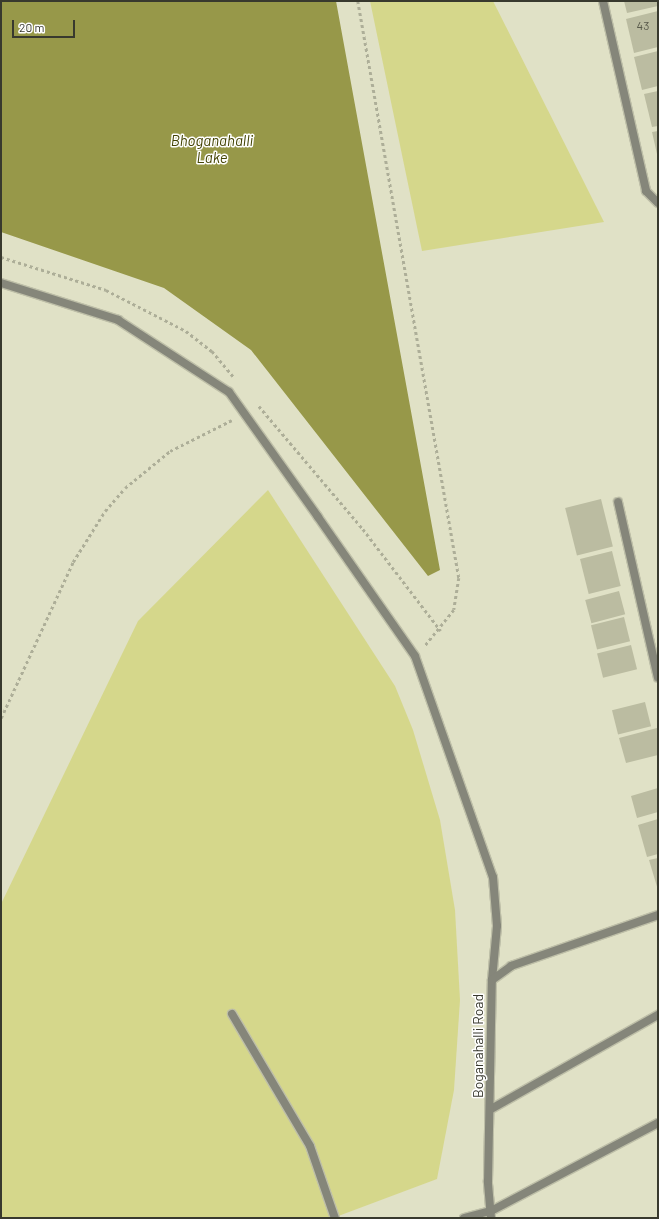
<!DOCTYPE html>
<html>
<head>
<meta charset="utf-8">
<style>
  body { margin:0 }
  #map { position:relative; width:659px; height:1219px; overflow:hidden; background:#e0e1c6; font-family:Barlow,sans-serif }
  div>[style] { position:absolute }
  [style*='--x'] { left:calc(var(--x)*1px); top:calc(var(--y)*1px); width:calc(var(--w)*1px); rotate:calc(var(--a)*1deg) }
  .green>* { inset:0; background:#d5d78b }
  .water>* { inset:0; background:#979849 }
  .building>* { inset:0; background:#bbbca1; transform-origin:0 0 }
  .path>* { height:2.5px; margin-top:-1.25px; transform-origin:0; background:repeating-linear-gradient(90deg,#adae98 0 3px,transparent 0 6px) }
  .roads { filter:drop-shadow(1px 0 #bebfa8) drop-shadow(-1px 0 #bebfa8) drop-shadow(0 1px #bebfa8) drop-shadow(0 -1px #bebfa8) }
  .minor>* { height:8px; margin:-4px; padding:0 4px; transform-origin:4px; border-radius:4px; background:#85867a }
  .tertiary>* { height:8px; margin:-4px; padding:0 4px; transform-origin:4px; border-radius:4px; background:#85867a }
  span { translate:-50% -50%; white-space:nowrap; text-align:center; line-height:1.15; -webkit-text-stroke:3px #fff; paint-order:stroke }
  .number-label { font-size:12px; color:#595a4b }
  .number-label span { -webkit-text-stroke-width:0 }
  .street-label { font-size:14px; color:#38392e }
  .water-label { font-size:15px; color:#444404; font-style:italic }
  .frame { position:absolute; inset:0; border:2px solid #38392e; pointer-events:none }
  .scale { position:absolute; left:12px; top:20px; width:63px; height:18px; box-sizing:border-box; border:2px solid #38392e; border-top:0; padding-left:5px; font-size:12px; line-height:14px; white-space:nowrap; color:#38392e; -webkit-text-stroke:3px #fff; paint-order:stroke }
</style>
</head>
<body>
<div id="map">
  <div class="green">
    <div style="clip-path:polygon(370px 1px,493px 1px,604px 222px,422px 251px)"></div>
    <div style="clip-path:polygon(268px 490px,395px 686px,413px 730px,440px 820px,455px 910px,460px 1000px,454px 1090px,437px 1179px,333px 1218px,1px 1218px,1px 904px,138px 621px)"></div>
  </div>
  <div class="water">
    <div style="clip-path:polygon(1px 1px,336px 1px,440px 570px,428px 576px,251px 350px,164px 288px,1px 232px)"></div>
  </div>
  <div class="building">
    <div style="clip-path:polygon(624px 1px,658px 1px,658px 6px,627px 13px)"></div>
    <div style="clip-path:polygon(658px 11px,658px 47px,634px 53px,626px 19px)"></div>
    <div style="clip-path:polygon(658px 51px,658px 86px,642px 90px,634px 57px)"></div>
    <div style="clip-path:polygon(658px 91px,658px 126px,652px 127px,644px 94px)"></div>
    <div style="clip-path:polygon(658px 131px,658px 154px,657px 154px,652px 132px)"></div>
    <div style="left:601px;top:499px;width:49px;height:37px;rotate:76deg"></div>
    <div style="left:612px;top:551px;width:36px;height:33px;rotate:76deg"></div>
    <div style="left:619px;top:591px;width:24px;height:35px;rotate:75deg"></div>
    <div style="left:624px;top:617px;width:25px;height:34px;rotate:76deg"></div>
    <div style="left:631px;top:645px;width:25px;height:35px;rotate:76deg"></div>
    <div style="left:645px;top:702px;width:25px;height:34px;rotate:76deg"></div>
    <div style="clip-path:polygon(657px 728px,658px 755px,626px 763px,619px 738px)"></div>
    <div style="clip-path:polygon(658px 788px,658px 812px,637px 818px,631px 796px)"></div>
    <div style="clip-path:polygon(658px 819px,658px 854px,647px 857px,638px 825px)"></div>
    <div style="clip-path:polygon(658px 858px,658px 890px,649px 860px)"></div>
  </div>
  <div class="path">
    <div style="--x:358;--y:1;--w:586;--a:80.07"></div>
    <div style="--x:459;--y:578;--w:32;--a:99"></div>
    <div style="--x:454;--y:610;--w:46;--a:128.9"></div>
    <div style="--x:1;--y:257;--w:110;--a:17.4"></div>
    <div style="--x:106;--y:290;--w:90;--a:27.1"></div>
    <div style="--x:186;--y:331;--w:33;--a:38"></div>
    <div style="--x:212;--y:351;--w:33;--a:50"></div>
    <div style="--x:259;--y:406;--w:161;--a:49.8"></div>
    <div style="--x:363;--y:529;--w:128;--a:52.6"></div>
    <div style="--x:1;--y:718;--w:172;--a:-65.2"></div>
    <div style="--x:73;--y:562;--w:60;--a:-57.9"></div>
    <div style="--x:105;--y:511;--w:30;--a:-49"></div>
    <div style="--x:125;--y:488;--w:58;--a:-39.4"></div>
    <div style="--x:170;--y:451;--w:69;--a:-26.6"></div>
  </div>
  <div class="roads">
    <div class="minor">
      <div style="--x:603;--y:1;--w:195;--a:77.2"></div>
      <div style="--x:646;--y:191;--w:17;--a:45"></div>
      <div style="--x:1;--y:283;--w:123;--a:17.5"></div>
      <div style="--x:118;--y:320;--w:132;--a:33"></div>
      <div style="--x:229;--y:392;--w:153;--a:54.5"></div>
      <div style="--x:318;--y:517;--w:169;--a:55.1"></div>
      <div style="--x:415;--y:656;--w:234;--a:70.6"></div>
      <div style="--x:493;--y:877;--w:49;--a:85.3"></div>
      <div style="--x:497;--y:926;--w:54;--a:95.3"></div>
      <div style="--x:618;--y:502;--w:180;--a:77.2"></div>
      <div style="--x:232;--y:1014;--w:153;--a:59.4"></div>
      <div style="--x:310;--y:1146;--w:76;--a:70.9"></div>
      <div style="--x:491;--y:1109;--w:192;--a:-29.4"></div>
      <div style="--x:464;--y:1218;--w:28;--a:-15"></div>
      <div style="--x:491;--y:1211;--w:189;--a:-27.8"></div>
    </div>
    <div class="tertiary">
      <div style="--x:491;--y:1218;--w:37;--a:-95"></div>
      <div style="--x:488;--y:1181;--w:201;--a:-88.9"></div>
      <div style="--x:492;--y:980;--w:24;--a:-36"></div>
      <div style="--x:511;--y:966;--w:156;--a:-19.1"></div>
    </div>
  </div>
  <div class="number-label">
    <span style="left:643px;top:26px">43</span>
  </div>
  <div class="street-label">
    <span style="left:478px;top:1046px;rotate:-90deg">Boganahalli Road</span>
  </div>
  <div class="water-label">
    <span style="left:212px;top:149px">Bhoganahalli<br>Lake</span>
  </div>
  <div class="frame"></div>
  <div class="scale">20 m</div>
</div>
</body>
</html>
